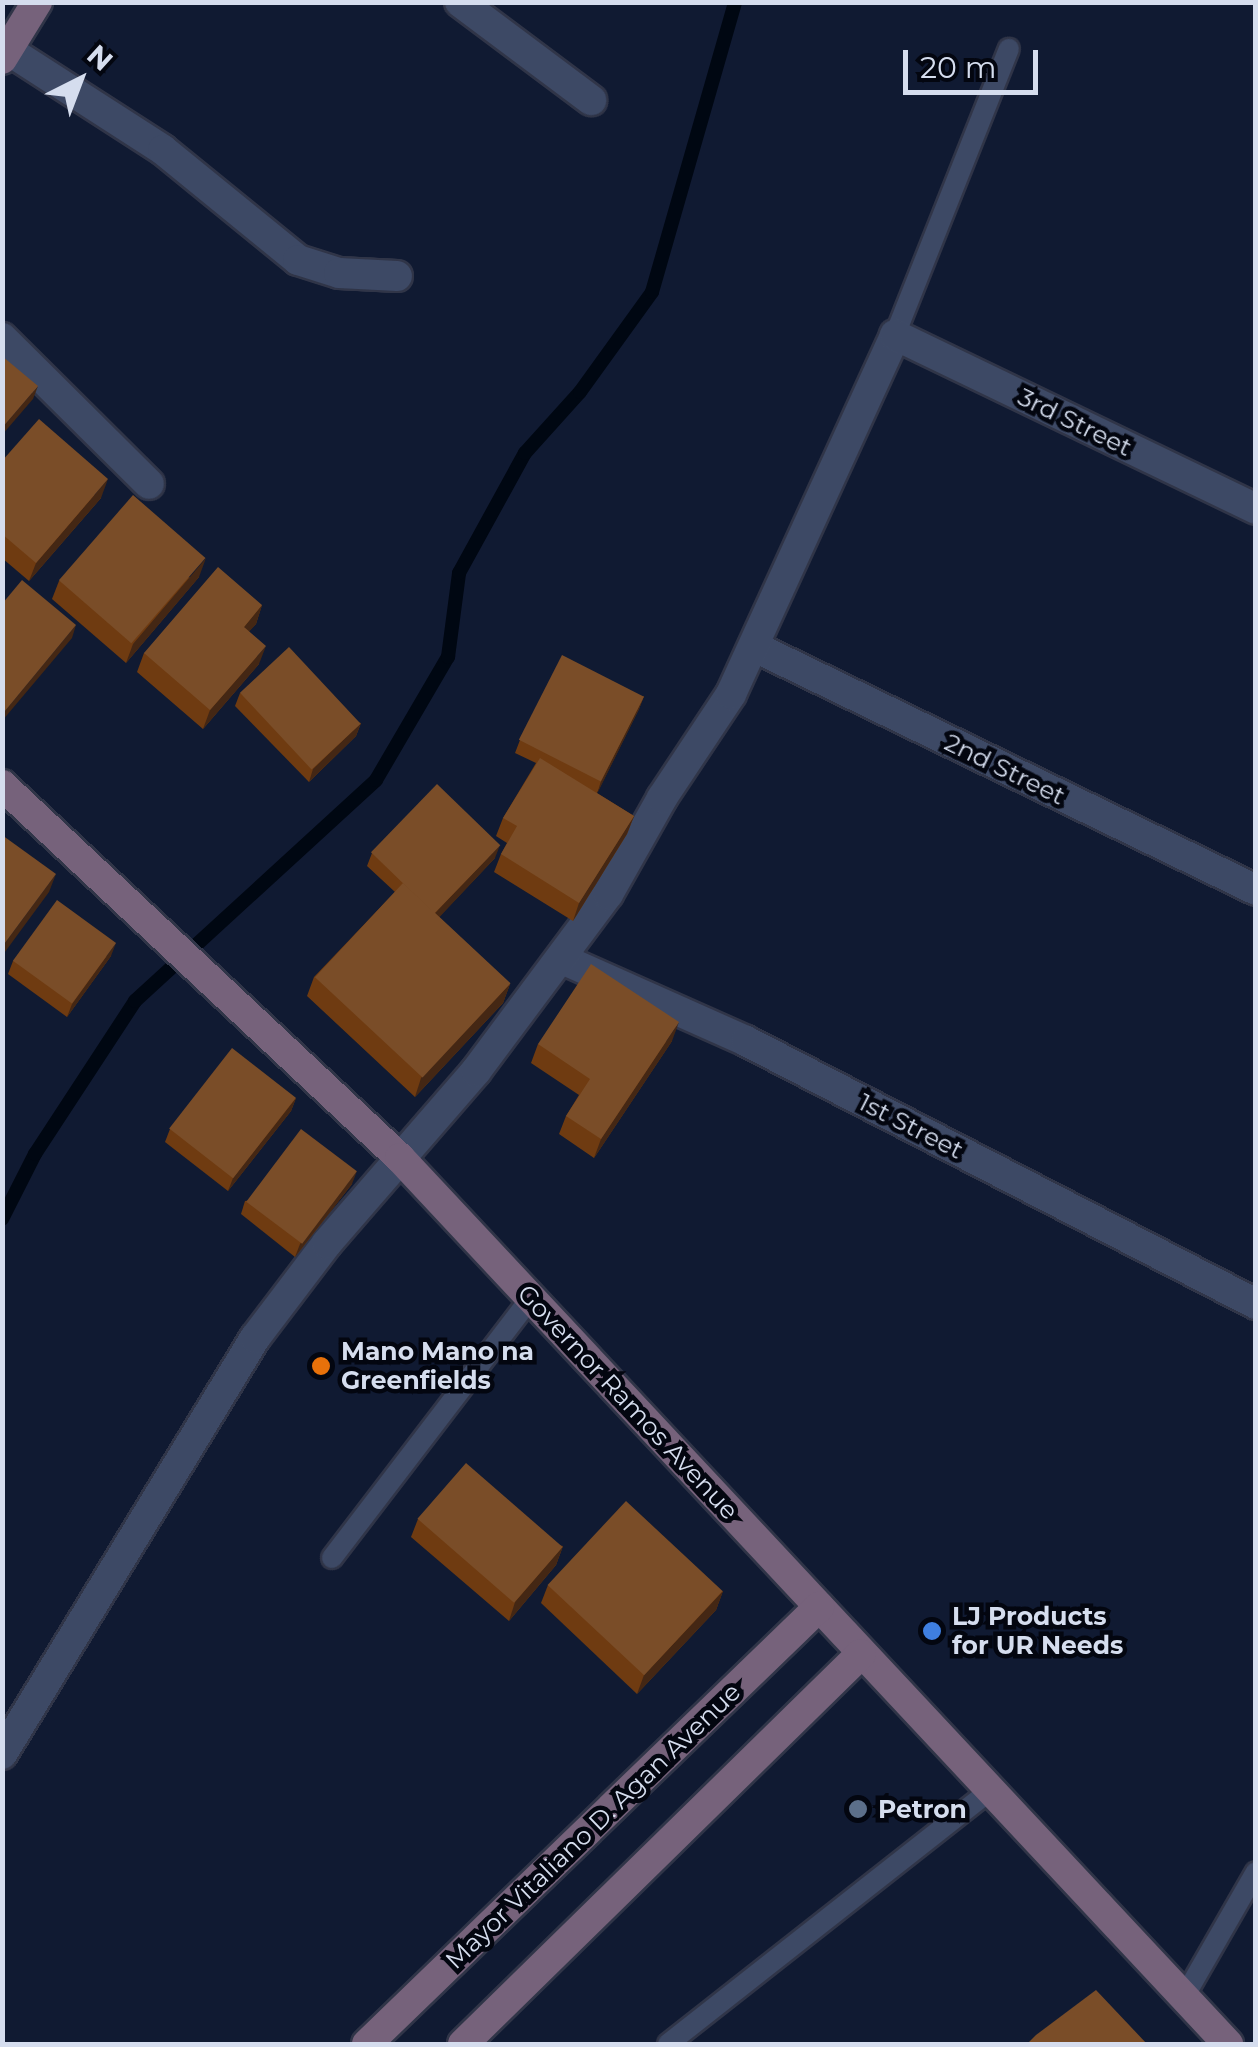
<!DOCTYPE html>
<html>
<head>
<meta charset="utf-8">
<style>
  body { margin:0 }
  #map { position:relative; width:1258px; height:2047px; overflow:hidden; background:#101a32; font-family:Montserrat,sans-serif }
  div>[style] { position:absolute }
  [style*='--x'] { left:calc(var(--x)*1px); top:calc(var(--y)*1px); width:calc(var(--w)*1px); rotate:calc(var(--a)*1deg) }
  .stream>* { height:14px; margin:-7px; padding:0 7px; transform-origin:7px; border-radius:7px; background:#000712 }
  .roads { filter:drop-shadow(2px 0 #303548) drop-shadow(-2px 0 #303548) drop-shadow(0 2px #303548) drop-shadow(0 -2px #303548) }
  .lane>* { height:20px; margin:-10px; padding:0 10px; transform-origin:10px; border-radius:10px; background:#3d4965 }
  .street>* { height:30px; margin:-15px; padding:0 15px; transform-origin:15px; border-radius:15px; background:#3d4965 }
  .secondary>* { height:30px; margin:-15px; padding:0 15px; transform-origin:15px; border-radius:15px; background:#76627b }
  .wall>* { inset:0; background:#6f3b11 }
  .shaded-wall>* { inset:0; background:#442714 }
  .building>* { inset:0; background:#7a4d28; transform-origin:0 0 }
  .dots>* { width:28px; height:28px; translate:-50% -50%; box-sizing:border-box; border:5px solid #030610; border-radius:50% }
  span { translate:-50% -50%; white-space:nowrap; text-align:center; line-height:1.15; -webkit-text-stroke:9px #030610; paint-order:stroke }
  .street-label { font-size:25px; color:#d5ddee }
  .poi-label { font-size:25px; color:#d5ddee; font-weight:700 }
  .left { translate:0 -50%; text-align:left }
  .frame { position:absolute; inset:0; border:5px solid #d5ddee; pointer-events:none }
  .north { position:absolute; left:30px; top:30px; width:100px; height:100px; -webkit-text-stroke:8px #030610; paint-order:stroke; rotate:42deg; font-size:28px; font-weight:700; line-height:40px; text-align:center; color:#d5ddee }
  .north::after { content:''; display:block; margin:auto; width:35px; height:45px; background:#d5ddee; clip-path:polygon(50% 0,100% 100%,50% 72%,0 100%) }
  .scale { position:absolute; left:903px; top:50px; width:135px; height:45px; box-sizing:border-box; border:5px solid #d5ddee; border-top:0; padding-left:12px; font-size:30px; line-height:35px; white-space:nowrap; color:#d5ddee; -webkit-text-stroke:8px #030610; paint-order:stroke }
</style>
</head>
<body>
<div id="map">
  <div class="stream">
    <div style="--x:2;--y:1219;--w:73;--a:-63.1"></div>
    <div style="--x:35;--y:1154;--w:183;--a:-56.8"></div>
    <div style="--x:135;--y:1001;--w:327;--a:-42.5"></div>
    <div style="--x:376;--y:780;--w:143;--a:-59.7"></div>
    <div style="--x:448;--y:657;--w:85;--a:-82.5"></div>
    <div style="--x:459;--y:573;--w:137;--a:-61.2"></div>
    <div style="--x:525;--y:453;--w:82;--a:-48"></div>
    <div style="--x:580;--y:392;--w:123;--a:-54.2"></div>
    <div style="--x:652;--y:292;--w:302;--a:-74"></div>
  </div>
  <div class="roads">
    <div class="lane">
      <div style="--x:895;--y:335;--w:308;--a:-68.3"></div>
      <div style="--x:332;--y:1558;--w:326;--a:-52.6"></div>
      <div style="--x:1184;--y:1997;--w:144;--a:-60.1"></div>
      <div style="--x:668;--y:2044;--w:407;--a:-38.2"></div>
    </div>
    <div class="street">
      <div style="--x:460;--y:2;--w:164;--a:36.8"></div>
      <div style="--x:8;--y:50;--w:184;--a:32.8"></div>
      <div style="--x:163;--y:150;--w:174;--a:39.2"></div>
      <div style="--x:298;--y:260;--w:43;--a:17.6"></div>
      <div style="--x:339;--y:273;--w:58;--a:3"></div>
      <div style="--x:2;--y:338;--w:207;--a:44.8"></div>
      <div style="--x:755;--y:647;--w:557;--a:25.87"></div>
      <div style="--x:562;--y:959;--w:201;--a:24"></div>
      <div style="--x:746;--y:1041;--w:574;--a:27.28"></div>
      <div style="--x:2;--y:1754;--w:487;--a:-58.7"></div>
      <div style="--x:255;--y:1338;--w:119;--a:-52.8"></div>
      <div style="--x:327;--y:1243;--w:228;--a:-49.1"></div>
      <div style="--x:476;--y:1071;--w:221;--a:-53.3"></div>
      <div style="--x:608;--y:894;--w:110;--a:-60.6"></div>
      <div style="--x:662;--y:798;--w:125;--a:-56.4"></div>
      <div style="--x:731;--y:694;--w:395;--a:-65.4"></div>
      <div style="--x:895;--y:335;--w:401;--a:25.7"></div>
    </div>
    <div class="secondary">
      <div style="--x:2;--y:59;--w:67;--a:-58.4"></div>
      <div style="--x:2;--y:785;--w:545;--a:43.14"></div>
      <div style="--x:400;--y:1158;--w:1213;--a:46.94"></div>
      <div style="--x:367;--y:2044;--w:629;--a:-44.03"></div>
      <div style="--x:463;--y:2044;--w:557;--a:-44.42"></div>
    </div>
  </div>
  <div class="wall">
    <div style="clip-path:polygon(2px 461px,101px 498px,29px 581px,2px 558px)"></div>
    <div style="clip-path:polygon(199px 577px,126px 663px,52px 599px,59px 581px)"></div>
    <div style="clip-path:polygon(262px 605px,256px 624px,249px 631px,259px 664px,203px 729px,137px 672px,144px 653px)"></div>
    <div style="clip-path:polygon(240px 693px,361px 723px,356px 736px,309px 782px,235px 706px)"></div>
    <div style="clip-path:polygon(644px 696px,639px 709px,597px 793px,634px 816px,627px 834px,573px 921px,494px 872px,501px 854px,507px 843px,496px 836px,503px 818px,536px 763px,515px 753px,520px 740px)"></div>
    <div style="clip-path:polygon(372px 853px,495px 858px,439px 917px,510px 984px,503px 1003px,415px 1097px,307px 996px,314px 977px,395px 892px,367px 866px)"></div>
    <div style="clip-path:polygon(111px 956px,67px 1017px,8px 974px,13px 961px)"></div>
    <div style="clip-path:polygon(672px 1041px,594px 1158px,559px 1134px,566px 1116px,579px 1095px,531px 1063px,538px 1044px)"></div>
    <div style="clip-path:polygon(296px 1098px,291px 1111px,228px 1191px,165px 1142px,170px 1129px)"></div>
    <div style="clip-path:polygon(352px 1184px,295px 1257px,241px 1214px,245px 1201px)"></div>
    <div style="clip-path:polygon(418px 1519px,563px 1546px,556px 1565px,509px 1621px,411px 1537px)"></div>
    <div style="clip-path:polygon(548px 1585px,723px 1591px,716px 1610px,637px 1694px,541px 1603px)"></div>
  </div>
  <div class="shaded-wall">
    <div style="clip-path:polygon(38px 386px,33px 399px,2px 435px,2px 428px)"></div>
    <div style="clip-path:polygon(108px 479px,101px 498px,29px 581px,36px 563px)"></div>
    <div style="clip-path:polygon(206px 558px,199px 577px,126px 663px,133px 644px)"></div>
    <div style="clip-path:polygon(262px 605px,256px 624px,237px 645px,244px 627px)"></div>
    <div style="clip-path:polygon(76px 625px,72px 638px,2px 721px,5px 711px)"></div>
    <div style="clip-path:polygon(266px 646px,259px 664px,203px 729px,210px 710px)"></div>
    <div style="clip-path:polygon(644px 696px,639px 709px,597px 794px,601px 781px)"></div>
    <div style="clip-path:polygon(361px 723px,356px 736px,309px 782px,313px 769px)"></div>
    <div style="clip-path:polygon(634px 816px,627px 834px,573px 921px,579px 903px)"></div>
    <div style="clip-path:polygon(500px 845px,495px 858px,431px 926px,435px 913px)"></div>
    <div style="clip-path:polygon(56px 874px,49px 892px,2px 956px,2px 947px)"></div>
    <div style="clip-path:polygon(116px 943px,111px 956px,67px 1017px,72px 1004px)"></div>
    <div style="clip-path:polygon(510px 984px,503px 1003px,415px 1097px,421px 1078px)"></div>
    <div style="clip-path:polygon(679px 1022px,672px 1041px,594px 1158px,601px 1139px)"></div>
    <div style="clip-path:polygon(296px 1098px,291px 1111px,228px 1191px,233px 1178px)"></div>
    <div style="clip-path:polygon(357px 1171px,352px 1184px,295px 1257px,300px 1244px)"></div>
    <div style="clip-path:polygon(563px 1546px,556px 1565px,509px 1621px,515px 1602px)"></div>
    <div style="clip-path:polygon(723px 1591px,716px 1610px,637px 1694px,644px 1675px)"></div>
  </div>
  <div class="building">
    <div style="clip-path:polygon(2px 356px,38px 386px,2px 428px)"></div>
    <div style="clip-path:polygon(39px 419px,108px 479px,36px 563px,2px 534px,2px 461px)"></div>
    <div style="left:133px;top:495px;width:96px;height:113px;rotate:41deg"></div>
    <div style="clip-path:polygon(218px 567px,262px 605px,244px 627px,266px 646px,210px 710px,144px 653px)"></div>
    <div style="clip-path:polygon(22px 580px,76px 625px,5px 711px,2px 710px,2px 604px)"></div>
    <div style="left:289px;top:647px;width:105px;height:67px;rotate:47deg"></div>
    <div style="left:562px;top:655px;width:92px;height:95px;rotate:27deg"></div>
    <div style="clip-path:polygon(540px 758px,634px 816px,579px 903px,501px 854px,517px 826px,503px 818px)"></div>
    <div style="left:437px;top:784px;width:88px;height:95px;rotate:44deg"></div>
    <div style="clip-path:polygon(2px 835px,56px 874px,2px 947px)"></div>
    <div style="left:403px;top:883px;width:147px;height:129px;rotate:43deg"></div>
    <div style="left:57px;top:900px;width:73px;height:75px;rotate:36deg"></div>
    <div style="clip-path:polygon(591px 964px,679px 1022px,601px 1139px,566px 1116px,590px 1079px,538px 1044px)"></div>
    <div style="left:232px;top:1048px;width:81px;height:102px;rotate:38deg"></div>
    <div style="left:301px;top:1129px;width:70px;height:91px;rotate:37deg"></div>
    <div style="left:466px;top:1463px;width:128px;height:74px;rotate:41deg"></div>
    <div style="left:626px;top:1501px;width:132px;height:115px;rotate:43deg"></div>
    <div style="clip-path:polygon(1096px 1990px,1147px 2044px,1027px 2044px,1036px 2035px)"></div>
  </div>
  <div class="dots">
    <div style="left:321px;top:1366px;background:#e8710a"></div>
    <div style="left:932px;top:1631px;background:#3f7fe0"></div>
    <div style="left:858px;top:1809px;background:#5c6f8a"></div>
  </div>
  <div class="street-label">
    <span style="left:1075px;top:422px;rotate:26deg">3rd Street</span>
    <span style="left:1005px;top:769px;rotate:26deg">2nd Street</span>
    <span style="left:911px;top:1126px;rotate:27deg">1st Street</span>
    <span style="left:628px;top:1402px;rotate:47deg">Governor Ramos Avenue</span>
    <span style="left:593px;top:1826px;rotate:-44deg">Mayor Vitaliano D. Agan Avenue</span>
  </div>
  <div class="poi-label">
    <span class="left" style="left:341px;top:1366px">Mano Mano na<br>Greenfields</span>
    <span class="left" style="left:952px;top:1631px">LJ Products<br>for UR Needs</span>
    <span class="left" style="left:878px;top:1809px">Petron</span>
  </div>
  <div class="frame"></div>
  <div class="north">N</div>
  <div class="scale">20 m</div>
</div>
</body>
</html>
